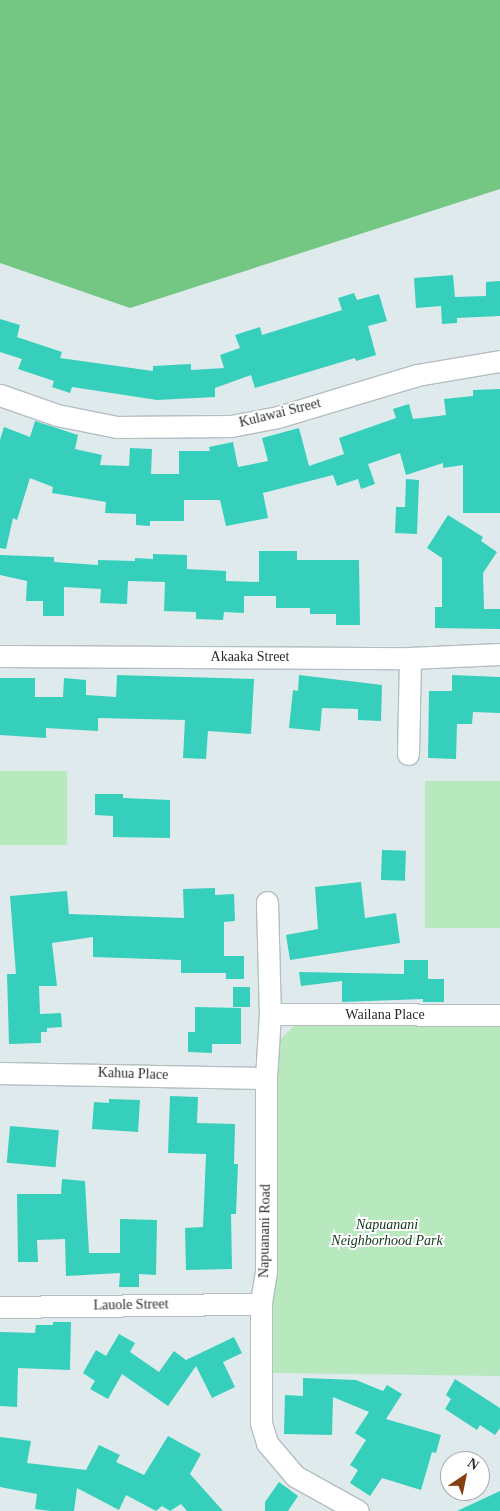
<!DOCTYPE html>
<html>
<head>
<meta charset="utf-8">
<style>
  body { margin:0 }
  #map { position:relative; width:500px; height:1511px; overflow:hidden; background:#dfeaed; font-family:"Times New Roman",serif }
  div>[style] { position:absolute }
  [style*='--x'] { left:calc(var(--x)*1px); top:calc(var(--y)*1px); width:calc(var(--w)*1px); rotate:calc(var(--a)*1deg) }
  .green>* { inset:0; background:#b7e8be; transform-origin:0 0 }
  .forest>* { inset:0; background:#73c783 }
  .building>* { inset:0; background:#36cfbb; transform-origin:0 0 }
  .roads { filter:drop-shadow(1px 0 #b4bec1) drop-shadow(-1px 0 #b4bec1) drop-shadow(0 1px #b4bec1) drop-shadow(0 -1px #b4bec1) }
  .minor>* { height:21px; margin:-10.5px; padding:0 10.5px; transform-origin:10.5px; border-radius:10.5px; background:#fff }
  span { translate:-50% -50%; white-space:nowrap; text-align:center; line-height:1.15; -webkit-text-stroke:4px #fff; paint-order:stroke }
  .street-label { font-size:14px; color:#282c2d }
  .park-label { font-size:14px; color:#113419; font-style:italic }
  .north { position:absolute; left:440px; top:1451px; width:50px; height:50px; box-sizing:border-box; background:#fff; border:1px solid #a9abab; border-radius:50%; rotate:34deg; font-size:14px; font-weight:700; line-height:20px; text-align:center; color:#282c2d }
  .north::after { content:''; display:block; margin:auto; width:18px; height:22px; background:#844012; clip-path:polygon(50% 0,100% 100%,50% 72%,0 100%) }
</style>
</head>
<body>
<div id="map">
  <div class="green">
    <div style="left:0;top:771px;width:67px;height:74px"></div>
    <div style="left:425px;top:781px;width:75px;height:147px"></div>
    <div style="clip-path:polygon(296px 1024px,500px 1027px,500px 1376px,272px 1373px,275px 1045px)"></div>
  </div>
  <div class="forest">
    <div style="clip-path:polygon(0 0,500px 0,500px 189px,130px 308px,0 263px)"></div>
  </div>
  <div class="building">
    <div style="clip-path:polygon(453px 275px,455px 297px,486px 296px,486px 282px,500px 281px,500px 316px,457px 318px,457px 323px,442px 324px,441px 306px,416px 308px,414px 278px)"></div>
    <div style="clip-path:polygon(354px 293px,357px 300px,379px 294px,387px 321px,368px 326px,376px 355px,356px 361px,355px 358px,255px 388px,251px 375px,215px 388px,215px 397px,157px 400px,72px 387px,70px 393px,52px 387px,54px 381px,18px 369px,22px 359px,0 352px,0 319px,20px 325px,17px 337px,62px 352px,60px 358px,153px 371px,153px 366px,191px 364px,191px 370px,224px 368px,220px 355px,240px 348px,235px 335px,260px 327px,262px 335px,342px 310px,338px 298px)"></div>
    <div style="clip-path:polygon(500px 389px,500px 513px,463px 513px,463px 465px,443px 468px,443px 463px,406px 475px,400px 453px,368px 464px,375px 484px,361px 489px,358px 479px,337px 486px,333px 475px,263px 493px,268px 518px,226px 526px,220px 500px,184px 500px,184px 521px,150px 521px,150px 526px,136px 525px,136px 514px,105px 513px,106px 502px,52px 493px,53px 487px,30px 478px,17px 520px,13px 518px,6px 549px,0 548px,0 440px,4px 427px,30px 437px,35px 421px,78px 435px,75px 449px,102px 455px,100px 465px,129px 466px,130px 448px,152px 449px,151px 474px,179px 474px,179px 451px,210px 451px,209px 447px,233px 442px,238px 467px,268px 461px,262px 438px,299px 428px,309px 466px,344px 454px,339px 438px,396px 418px,393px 409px,409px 404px,413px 419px,446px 415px,444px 399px,473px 396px,473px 390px)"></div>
    <div style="clip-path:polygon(406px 479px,419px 480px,417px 534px,395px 533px,396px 507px,405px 507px)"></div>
    <div style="clip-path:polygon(448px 515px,483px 537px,481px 541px,497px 552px,483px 573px,484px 609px,500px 609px,500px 629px,435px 628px,435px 607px,442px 607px,442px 558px,427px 548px)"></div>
    <div style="clip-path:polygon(259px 551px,297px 551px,297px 560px,359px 560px,360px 625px,336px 625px,336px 614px,310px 614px,310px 608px,276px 608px,276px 596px,244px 596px,244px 613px,224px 612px,223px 620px,196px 619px,196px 612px,164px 611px,165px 582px,128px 581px,127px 604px,100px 603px,101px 589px,64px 587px,64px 616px,43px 616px,43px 601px,26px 601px,27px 581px,0 575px,0 555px,54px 557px,54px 562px,98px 565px,98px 560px,135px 561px,135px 558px,153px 559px,153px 554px,187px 555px,187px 569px,226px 571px,226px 581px,259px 582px)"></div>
    <div style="clip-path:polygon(117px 675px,254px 679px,251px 734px,208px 731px,206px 759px,183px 758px,185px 720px,98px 718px,98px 731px,46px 728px,46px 738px,0 735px,0 678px,35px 678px,35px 697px,63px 697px,64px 678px,86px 680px,86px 695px,116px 697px)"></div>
    <div style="clip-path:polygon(299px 675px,382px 685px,381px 721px,358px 720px,358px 709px,322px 708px,320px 731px,289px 728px,293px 690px,298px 691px)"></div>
    <div style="clip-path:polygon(452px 675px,500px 677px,500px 713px,473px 712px,472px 724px,457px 724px,456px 759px,428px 758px,429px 691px,452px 691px)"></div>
    <div style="clip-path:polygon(95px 794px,123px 794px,123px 798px,170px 800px,170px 838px,113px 837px,113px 816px,95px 815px)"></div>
    <div style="left:382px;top:850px;width:24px;height:30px;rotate:2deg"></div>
    <div style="clip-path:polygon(361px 882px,365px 918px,396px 913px,400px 943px,290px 960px,286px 935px,318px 929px,315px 887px)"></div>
    <div style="clip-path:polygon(215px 888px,215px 895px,234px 894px,235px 921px,224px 922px,224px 956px,244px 956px,244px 979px,226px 979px,226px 973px,181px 973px,181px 960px,93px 957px,93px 937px,52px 943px,57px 986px,39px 986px,40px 1014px,61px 1013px,62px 1027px,47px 1028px,47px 1032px,41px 1032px,41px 1043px,9px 1044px,7px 974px,16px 974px,10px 896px,67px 891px,69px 914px,184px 918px,183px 889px)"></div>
    <div style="clip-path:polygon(404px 960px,428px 960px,428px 979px,444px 979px,444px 1002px,423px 1002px,423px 999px,342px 1002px,342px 981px,301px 986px,299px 972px,404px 974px)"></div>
    <div style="left:233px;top:987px;width:17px;height:20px"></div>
    <div style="clip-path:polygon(195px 1007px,241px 1008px,241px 1044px,212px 1044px,212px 1053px,188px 1052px,188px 1032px,195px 1032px)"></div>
    <div style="clip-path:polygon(170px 1096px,198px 1097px,197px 1123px,235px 1124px,234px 1164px,238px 1164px,236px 1214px,231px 1214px,232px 1269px,186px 1270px,185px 1228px,203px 1227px,206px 1154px,168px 1153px)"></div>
    <div style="clip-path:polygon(109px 1099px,140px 1100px,138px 1132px,92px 1129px,94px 1102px,109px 1103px)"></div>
    <div style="left:10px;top:1126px;width:49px;height:37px;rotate:5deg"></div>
    <div style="clip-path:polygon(62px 1179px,85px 1181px,89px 1253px,120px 1253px,120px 1219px,157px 1220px,156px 1275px,139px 1274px,139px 1287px,119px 1287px,120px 1273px,66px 1276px,65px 1239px,37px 1240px,38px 1262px,18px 1262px,17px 1194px,61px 1194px)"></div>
    <div style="clip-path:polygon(53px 1322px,71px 1322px,70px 1370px,18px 1368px,17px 1407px,0 1406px,0 1332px,35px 1333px,36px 1325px,53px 1325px)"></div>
    <div style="clip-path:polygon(119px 1334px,135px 1343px,130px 1352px,159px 1372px,174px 1351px,186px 1360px,234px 1337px,242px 1353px,223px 1362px,235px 1387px,212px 1398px,196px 1366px,168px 1406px,122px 1374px,108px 1399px,90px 1389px,95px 1381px,83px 1373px,96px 1350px,106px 1356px)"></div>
    <div style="clip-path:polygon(303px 1378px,356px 1380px,383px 1391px,387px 1385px,402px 1394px,386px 1419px,441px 1435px,436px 1453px,432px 1452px,421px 1490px,382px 1478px,370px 1496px,350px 1483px,358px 1470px,350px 1465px,366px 1440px,355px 1433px,369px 1412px,333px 1397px,332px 1435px,284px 1434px,285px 1395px,303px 1396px)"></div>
    <div style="clip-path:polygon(455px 1379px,500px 1408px,500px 1428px,495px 1435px,480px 1425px,477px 1430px,445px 1409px,451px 1399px,446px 1395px)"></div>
    <div style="clip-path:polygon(168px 1436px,201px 1454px,190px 1474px,223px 1511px,187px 1511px,181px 1504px,170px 1511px,162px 1506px,156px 1511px,126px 1495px,119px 1510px,77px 1488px,74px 1511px,50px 1511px,35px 1509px,37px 1494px,0 1487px,0 1437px,31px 1441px,27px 1463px,86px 1470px,99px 1445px,120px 1455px,116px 1462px,144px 1475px)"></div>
    <div style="clip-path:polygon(279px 1482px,298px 1496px,288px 1511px,265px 1511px,265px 1502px)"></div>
    <div style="clip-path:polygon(500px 1491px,500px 1511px,457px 1511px)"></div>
  </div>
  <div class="roads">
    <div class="minor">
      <div style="--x:0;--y:395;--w:60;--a:19.3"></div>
      <div style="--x:57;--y:415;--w:61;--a:11.3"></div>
      <div style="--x:117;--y:427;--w:114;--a:-0.5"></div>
      <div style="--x:231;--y:426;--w:48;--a:-10.8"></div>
      <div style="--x:278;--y:417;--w:145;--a:-16.8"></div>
      <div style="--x:417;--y:375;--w:84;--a:-9.6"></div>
      <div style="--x:0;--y:656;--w:410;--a:0.3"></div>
      <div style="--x:410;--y:658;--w:90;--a:-2.5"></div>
      <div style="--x:408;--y:754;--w:96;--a:-88.8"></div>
      <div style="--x:267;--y:902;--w:112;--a:88.5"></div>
      <div style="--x:270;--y:1014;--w:64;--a:93.6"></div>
      <div style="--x:266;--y:1078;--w:193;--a:90"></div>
      <div style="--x:266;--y:1271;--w:33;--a:99"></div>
      <div style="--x:261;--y:1304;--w:119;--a:90"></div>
      <div style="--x:261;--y:1423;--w:21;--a:73"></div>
      <div style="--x:267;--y:1443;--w:43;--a:49.7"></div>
      <div style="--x:295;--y:1476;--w:72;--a:29.1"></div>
      <div style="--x:270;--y:1014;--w:230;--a:0.2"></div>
      <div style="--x:0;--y:1073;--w:266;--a:1.1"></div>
      <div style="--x:0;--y:1307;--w:261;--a:-0.7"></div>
    </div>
  </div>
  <div class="street-label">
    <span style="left:280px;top:413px;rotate:-14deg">Kulawai Street</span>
    <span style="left:250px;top:657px">Akaaka Street</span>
    <span style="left:385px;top:1015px">Wailana Place</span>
    <span style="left:133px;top:1074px;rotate:2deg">Kahua Place</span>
    <span style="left:265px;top:1231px;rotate:-89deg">Napuanani Road</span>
    <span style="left:131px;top:1305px;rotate:-1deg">Lauole Street</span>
  </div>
  <div class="park-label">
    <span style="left:387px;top:1233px">Napuanani<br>Neighborhood Park</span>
  </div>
  <div class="north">N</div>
</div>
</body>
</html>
